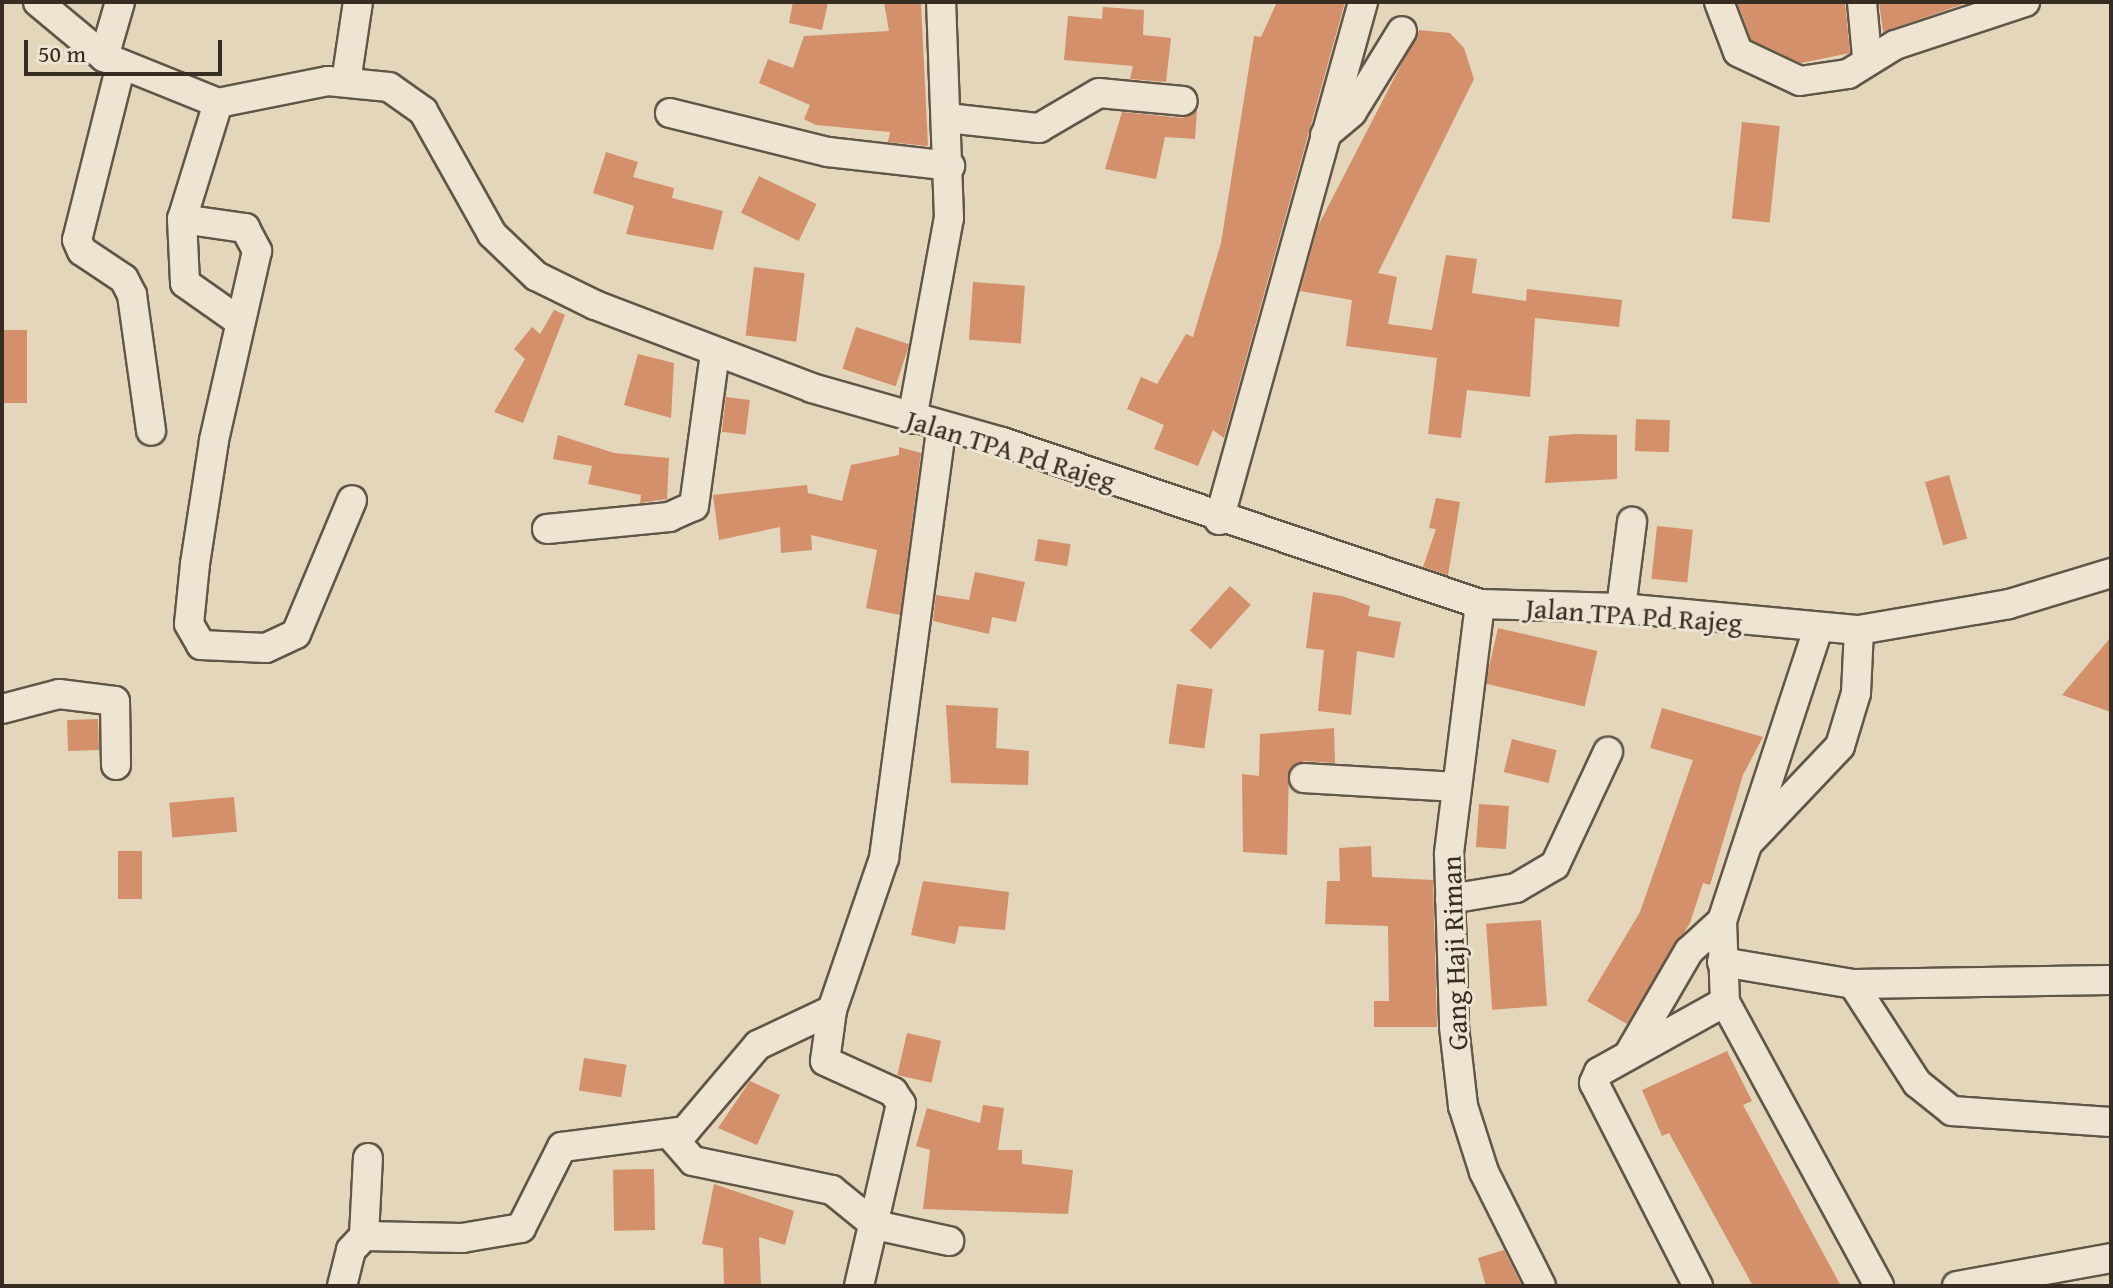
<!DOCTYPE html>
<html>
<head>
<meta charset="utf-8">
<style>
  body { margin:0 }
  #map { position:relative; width:2113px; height:1288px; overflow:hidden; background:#e3d6ba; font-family:"Gentium Book Plus",serif }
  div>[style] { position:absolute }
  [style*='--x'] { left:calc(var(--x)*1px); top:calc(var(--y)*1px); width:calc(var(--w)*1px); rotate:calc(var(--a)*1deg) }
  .building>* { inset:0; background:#d3906b; transform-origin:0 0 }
  .roads { filter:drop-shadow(2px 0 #615647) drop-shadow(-2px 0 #615647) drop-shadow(0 2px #615647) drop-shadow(0 -2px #615647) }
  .minor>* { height:28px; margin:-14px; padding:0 14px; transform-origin:14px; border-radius:14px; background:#ede4d2 }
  span { translate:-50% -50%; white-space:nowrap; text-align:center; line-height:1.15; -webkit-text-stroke:6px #ede4d2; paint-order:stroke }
  .street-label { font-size:28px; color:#362c21 }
  .frame { position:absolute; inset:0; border:4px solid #362c21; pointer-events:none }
  .scale { position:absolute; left:24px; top:40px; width:198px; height:36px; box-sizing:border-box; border:4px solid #362c21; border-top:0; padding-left:10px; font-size:24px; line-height:28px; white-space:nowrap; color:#362c21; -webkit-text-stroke:6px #ede4d2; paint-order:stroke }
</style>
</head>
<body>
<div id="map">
  <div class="building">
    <div style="clip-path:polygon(793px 2px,828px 2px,822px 30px,789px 23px)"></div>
    <div style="clip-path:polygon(884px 2px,921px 2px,928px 146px,888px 142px,890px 132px,816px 125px,804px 119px,810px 105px,759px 83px,768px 59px,793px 68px,804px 36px,889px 31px)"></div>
    <div style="clip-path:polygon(1277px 2px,1345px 2px,1224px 438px,1213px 430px,1198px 466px,1154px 449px,1164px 425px,1127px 409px,1141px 377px,1157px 384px,1186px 334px,1193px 337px,1221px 243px,1254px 36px,1261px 37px)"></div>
    <div style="clip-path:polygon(1737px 2px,1845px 2px,1850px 53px,1801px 63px,1751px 40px)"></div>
    <div style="clip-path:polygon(1879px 2px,1969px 2px,1883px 32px)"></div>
    <div style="clip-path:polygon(1103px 7px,1144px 10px,1143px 35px,1171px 38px,1166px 82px,1130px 79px,1133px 66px,1064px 60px,1068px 16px,1102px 19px)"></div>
    <div style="clip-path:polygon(1419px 30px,1450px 33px,1464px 48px,1474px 79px,1378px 273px,1397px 277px,1388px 324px,1432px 330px,1446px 255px,1477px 259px,1472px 293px,1526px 301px,1527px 289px,1622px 300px,1619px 327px,1535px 318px,1530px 397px,1467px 390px,1461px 438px,1428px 434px,1437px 358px,1346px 346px,1352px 300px,1300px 291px,1318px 226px)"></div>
    <div style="clip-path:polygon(1197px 110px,1195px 139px,1165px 137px,1156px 179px,1105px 169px,1122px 112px,1182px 118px)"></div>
    <div style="left:1742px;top:122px;width:38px;height:97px;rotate:6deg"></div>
    <div style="clip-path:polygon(606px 152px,638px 162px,633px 177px,674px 188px,672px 198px,723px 211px,713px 250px,626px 234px,634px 206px,593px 193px)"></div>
    <div style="left:759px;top:176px;width:64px;height:41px;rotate:26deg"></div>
    <div style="left:754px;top:267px;width:51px;height:69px;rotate:7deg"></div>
    <div style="left:973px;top:282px;width:52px;height:58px;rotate:4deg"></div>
    <div style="clip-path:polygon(554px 310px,565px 315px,523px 423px,494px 412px,525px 359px,514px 349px,532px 327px,540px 334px)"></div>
    <div style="left:856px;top:327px;width:56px;height:44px;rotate:18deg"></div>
    <div style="left:2px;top:330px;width:25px;height:73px"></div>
    <div style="clip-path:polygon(638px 354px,674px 363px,671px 418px,624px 405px)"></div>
    <div style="left:726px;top:397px;width:24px;height:35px;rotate:7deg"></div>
    <div style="left:1636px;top:419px;width:34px;height:32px;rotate:2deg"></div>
    <div style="clip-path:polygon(1577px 434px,1617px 435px,1617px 479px,1545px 483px,1549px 436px)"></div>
    <div style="clip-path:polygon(558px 435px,614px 453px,669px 458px,667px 499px,640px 503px,641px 495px,588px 484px,592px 466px,553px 459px)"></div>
    <div style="clip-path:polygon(899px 447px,921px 453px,900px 615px,866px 608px,877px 550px,811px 535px,812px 550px,781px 553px,780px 527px,719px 540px,713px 495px,807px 485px,808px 493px,842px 501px,851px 465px,899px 455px)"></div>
    <div style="left:1949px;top:475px;width:66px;height:25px;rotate:74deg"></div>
    <div style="clip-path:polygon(1436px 498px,1460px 502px,1448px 575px,1423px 567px,1436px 529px,1429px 528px)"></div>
    <div style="left:1657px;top:526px;width:36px;height:53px;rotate:6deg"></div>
    <div style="left:1038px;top:539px;width:33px;height:22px;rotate:9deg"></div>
    <div style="clip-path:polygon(975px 572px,1025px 582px,1016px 622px,992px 617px,989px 634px,933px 621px,936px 595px,969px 600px)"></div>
    <div style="left:1230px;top:586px;width:28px;height:60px;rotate:42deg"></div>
    <div style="clip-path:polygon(1313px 592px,1342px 596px,1370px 606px,1368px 616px,1401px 622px,1394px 658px,1357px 651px,1351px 715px,1318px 711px,1324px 650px,1306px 648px)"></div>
    <div style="left:1498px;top:628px;width:102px;height:57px;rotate:13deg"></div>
    <div style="clip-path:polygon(2111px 637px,2111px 712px,2062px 695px)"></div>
    <div style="left:1177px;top:684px;width:36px;height:60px;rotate:8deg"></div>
    <div style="clip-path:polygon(946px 705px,998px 708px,996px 748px,1029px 751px,1028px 785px,951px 783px)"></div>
    <div style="clip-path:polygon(1662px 708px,1763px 737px,1743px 775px,1710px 885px,1703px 883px,1690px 923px,1627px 1024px,1587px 1001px,1640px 912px,1693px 760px,1650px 748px)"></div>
    <div style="left:98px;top:719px;width:31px;height:31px;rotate:88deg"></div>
    <div style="clip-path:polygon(1334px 728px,1335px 763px,1304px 761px,1289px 770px,1287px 855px,1243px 852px,1242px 774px,1259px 776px,1260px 734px)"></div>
    <div style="left:1512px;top:739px;width:46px;height:34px;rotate:14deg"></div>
    <div style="left:234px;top:797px;width:35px;height:65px;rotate:85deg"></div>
    <div style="left:1479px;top:804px;width:30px;height:43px;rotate:4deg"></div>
    <div style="clip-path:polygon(1371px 846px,1372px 877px,1433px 880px,1437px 1027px,1374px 1027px,1374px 1001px,1389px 1001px,1388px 926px,1325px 924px,1327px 881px,1340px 881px,1339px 848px)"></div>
    <div style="left:118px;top:851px;width:24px;height:48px"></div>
    <div style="clip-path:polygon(923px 881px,1009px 892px,1005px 930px,959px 926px,955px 944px,911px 935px)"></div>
    <div style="left:1541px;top:920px;width:86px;height:55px;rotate:86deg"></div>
    <div style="left:907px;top:1033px;width:35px;height:43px;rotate:13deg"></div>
    <div style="clip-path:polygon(1727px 1051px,1752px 1101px,1743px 1105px,1841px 1286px,1753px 1286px,1669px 1133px,1662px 1136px,1642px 1090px)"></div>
    <div style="left:584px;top:1058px;width:43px;height:33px;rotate:9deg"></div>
    <div style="clip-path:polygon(750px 1081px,780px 1095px,757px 1145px,718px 1128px)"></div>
    <div style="clip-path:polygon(983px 1105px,1004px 1108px,998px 1150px,1022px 1150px,1022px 1164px,1073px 1170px,1068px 1214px,923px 1209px,930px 1150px,916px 1146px,927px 1108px,980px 1123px)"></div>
    <div style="left:654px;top:1169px;width:61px;height:41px;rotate:89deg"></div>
    <div style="clip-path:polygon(714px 1184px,794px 1211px,785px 1245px,759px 1237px,761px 1286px,724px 1286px,723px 1248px,702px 1244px)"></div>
    <div style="clip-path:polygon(1504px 1250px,1521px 1284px,1486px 1286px,1478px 1258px)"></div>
  </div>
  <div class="roads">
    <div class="minor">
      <div style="--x:38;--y:2;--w:86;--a:39.8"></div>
      <div style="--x:104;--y:57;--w:123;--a:22"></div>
      <div style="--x:218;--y:103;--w:112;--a:-11.3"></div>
      <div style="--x:328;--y:81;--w:61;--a:5.6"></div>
      <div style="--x:389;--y:87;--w:42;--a:35.2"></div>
      <div style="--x:423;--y:111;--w:141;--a:60.7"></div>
      <div style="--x:492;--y:234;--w:61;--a:43.7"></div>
      <div style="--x:536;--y:276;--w:66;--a:26.2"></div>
      <div style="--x:595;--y:305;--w:232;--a:20.9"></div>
      <div style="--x:812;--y:388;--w:198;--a:15.9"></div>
      <div style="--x:1002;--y:442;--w:505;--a:18.72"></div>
      <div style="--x:1480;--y:604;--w:141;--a:1.6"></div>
      <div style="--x:1621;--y:608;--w:239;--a:5.3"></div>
      <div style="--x:1859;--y:630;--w:152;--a:-9.8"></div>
      <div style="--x:2009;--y:604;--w:107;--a:-16.9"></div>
      <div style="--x:1719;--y:2;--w:53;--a:69.2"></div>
      <div style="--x:1738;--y:52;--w:68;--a:25.1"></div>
      <div style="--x:1800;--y:81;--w:49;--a:-8.3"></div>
      <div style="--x:1848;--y:74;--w:55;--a:-31.7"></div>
      <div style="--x:1895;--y:45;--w:137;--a:-18.3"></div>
      <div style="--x:1862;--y:2;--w:55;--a:84.8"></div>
      <div style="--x:104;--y:57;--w:57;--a:-73.8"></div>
      <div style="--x:121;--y:65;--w:180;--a:104.1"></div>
      <div style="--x:77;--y:240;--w:12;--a:66"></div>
      <div style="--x:82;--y:251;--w:50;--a:33.7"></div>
      <div style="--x:124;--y:279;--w:18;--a:63"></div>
      <div style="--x:132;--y:295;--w:137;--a:82"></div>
      <div style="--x:346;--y:82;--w:81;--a:-81.5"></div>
      <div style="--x:218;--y:103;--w:121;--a:107.2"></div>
      <div style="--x:182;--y:219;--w:64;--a:8.1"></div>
      <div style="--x:245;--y:228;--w:26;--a:62"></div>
      <div style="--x:257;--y:251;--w:195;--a:102.8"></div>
      <div style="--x:214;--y:441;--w:124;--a:98.8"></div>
      <div style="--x:195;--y:564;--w:60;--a:95.7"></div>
      <div style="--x:189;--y:624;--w:24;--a:60"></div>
      <div style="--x:201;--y:645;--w:65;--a:2.6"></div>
      <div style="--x:266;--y:648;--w:33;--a:-25"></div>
      <div style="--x:296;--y:634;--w:145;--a:-67.3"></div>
      <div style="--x:670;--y:113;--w:163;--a:13.9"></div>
      <div style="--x:828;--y:152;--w:123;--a:6.5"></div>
      <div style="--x:947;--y:118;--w:93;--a:6.2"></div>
      <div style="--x:1039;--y:128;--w:69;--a:-30.3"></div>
      <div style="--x:1099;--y:93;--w:84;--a:5.4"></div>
      <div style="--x:1325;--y:135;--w:35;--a:-40"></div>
      <div style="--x:1352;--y:112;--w:95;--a:-58.3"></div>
      <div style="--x:182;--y:219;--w:64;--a:87.3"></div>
      <div style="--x:185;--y:283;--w:66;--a:35.1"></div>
      <div style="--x:912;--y:419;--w:204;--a:-79.6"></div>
      <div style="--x:949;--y:218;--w:216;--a:-92.1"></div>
      <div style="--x:1219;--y:520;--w:538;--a:-74.46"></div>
      <div style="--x:547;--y:529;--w:123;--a:-5.6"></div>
      <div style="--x:669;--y:517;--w:27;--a:-24"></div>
      <div style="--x:694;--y:506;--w:154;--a:-82.2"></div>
      <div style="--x:1480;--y:604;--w:252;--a:97.1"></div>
      <div style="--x:1449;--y:854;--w:173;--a:88.3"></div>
      <div style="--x:1454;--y:1027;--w:80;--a:83.5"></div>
      <div style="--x:1463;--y:1106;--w:69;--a:72.3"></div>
      <div style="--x:1484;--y:1172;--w:127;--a:63.4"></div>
      <div style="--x:1621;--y:608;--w:87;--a:-82.7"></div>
      <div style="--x:1817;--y:632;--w:304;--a:108.2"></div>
      <div style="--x:1722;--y:921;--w:81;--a:87.9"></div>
      <div style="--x:1725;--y:1002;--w:323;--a:61.5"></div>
      <div style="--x:2;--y:709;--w:59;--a:-14.7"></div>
      <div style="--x:59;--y:694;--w:56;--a:7.1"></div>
      <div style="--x:115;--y:701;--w:64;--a:89.1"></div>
      <div style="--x:1304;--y:778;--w:152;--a:3.4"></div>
      <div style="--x:1749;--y:842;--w:132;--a:-46.5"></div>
      <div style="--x:1840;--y:746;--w:55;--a:-73.2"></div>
      <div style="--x:1856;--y:693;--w:63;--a:-87.3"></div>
      <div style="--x:1450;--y:899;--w:67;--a:-9.5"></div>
      <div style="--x:1516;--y:888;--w:45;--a:-30.5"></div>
      <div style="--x:1555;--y:865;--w:125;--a:-64.9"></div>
      <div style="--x:1722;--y:962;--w:133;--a:9.5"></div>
      <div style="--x:1853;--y:984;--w:258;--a:-0.9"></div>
      <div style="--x:1853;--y:984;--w:118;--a:57.1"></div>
      <div style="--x:1917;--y:1083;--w:45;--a:38.7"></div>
      <div style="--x:1952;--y:1111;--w:159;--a:4"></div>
      <div style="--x:832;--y:1010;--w:51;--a:97.8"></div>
      <div style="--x:825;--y:1061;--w:75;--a:24.5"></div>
      <div style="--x:893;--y:1092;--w:14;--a:56"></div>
      <div style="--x:901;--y:1104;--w:187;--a:103"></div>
      <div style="--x:1629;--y:1054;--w:119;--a:-59.8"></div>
      <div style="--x:1689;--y:951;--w:45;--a:-42.3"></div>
      <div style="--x:672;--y:1137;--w:32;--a:49"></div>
      <div style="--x:693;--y:1161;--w:142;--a:11.8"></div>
      <div style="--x:832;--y:1190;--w:55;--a:39.1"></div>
      <div style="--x:875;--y:1225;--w:76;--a:12.2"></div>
      <div style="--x:364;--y:1236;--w:78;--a:-87.1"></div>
      <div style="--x:342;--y:1286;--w:37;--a:-76"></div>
      <div style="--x:351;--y:1250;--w:19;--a:-47"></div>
      <div style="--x:364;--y:1236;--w:98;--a:1.2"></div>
      <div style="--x:462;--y:1238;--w:60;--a:-9.6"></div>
      <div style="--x:521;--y:1228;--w:91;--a:-63.2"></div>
      <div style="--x:562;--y:1147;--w:124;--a:-7.4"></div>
      <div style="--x:685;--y:1131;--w:113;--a:-49.7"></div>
      <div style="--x:758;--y:1045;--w:82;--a:-25.3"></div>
      <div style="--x:832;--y:1010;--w:161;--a:-71.1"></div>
      <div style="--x:884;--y:858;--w:436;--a:-82.4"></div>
      <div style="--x:1698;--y:1286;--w:228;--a:-117.1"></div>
      <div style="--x:1594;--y:1083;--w:12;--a:-66"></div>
      <div style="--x:1599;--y:1072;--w:144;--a:-29.1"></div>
      <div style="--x:1957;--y:1286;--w:157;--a:-10.3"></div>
    </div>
  </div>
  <div class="street-label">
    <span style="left:1011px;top:450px;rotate:17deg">Jalan TPA Pd Rajeg</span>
    <span style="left:1634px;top:615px;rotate:4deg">Jalan TPA Pd Rajeg</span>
    <span style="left:1454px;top:953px;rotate:-92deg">Gang Haji Riman</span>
  </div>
  <div class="frame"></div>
  <div class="scale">50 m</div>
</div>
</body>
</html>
